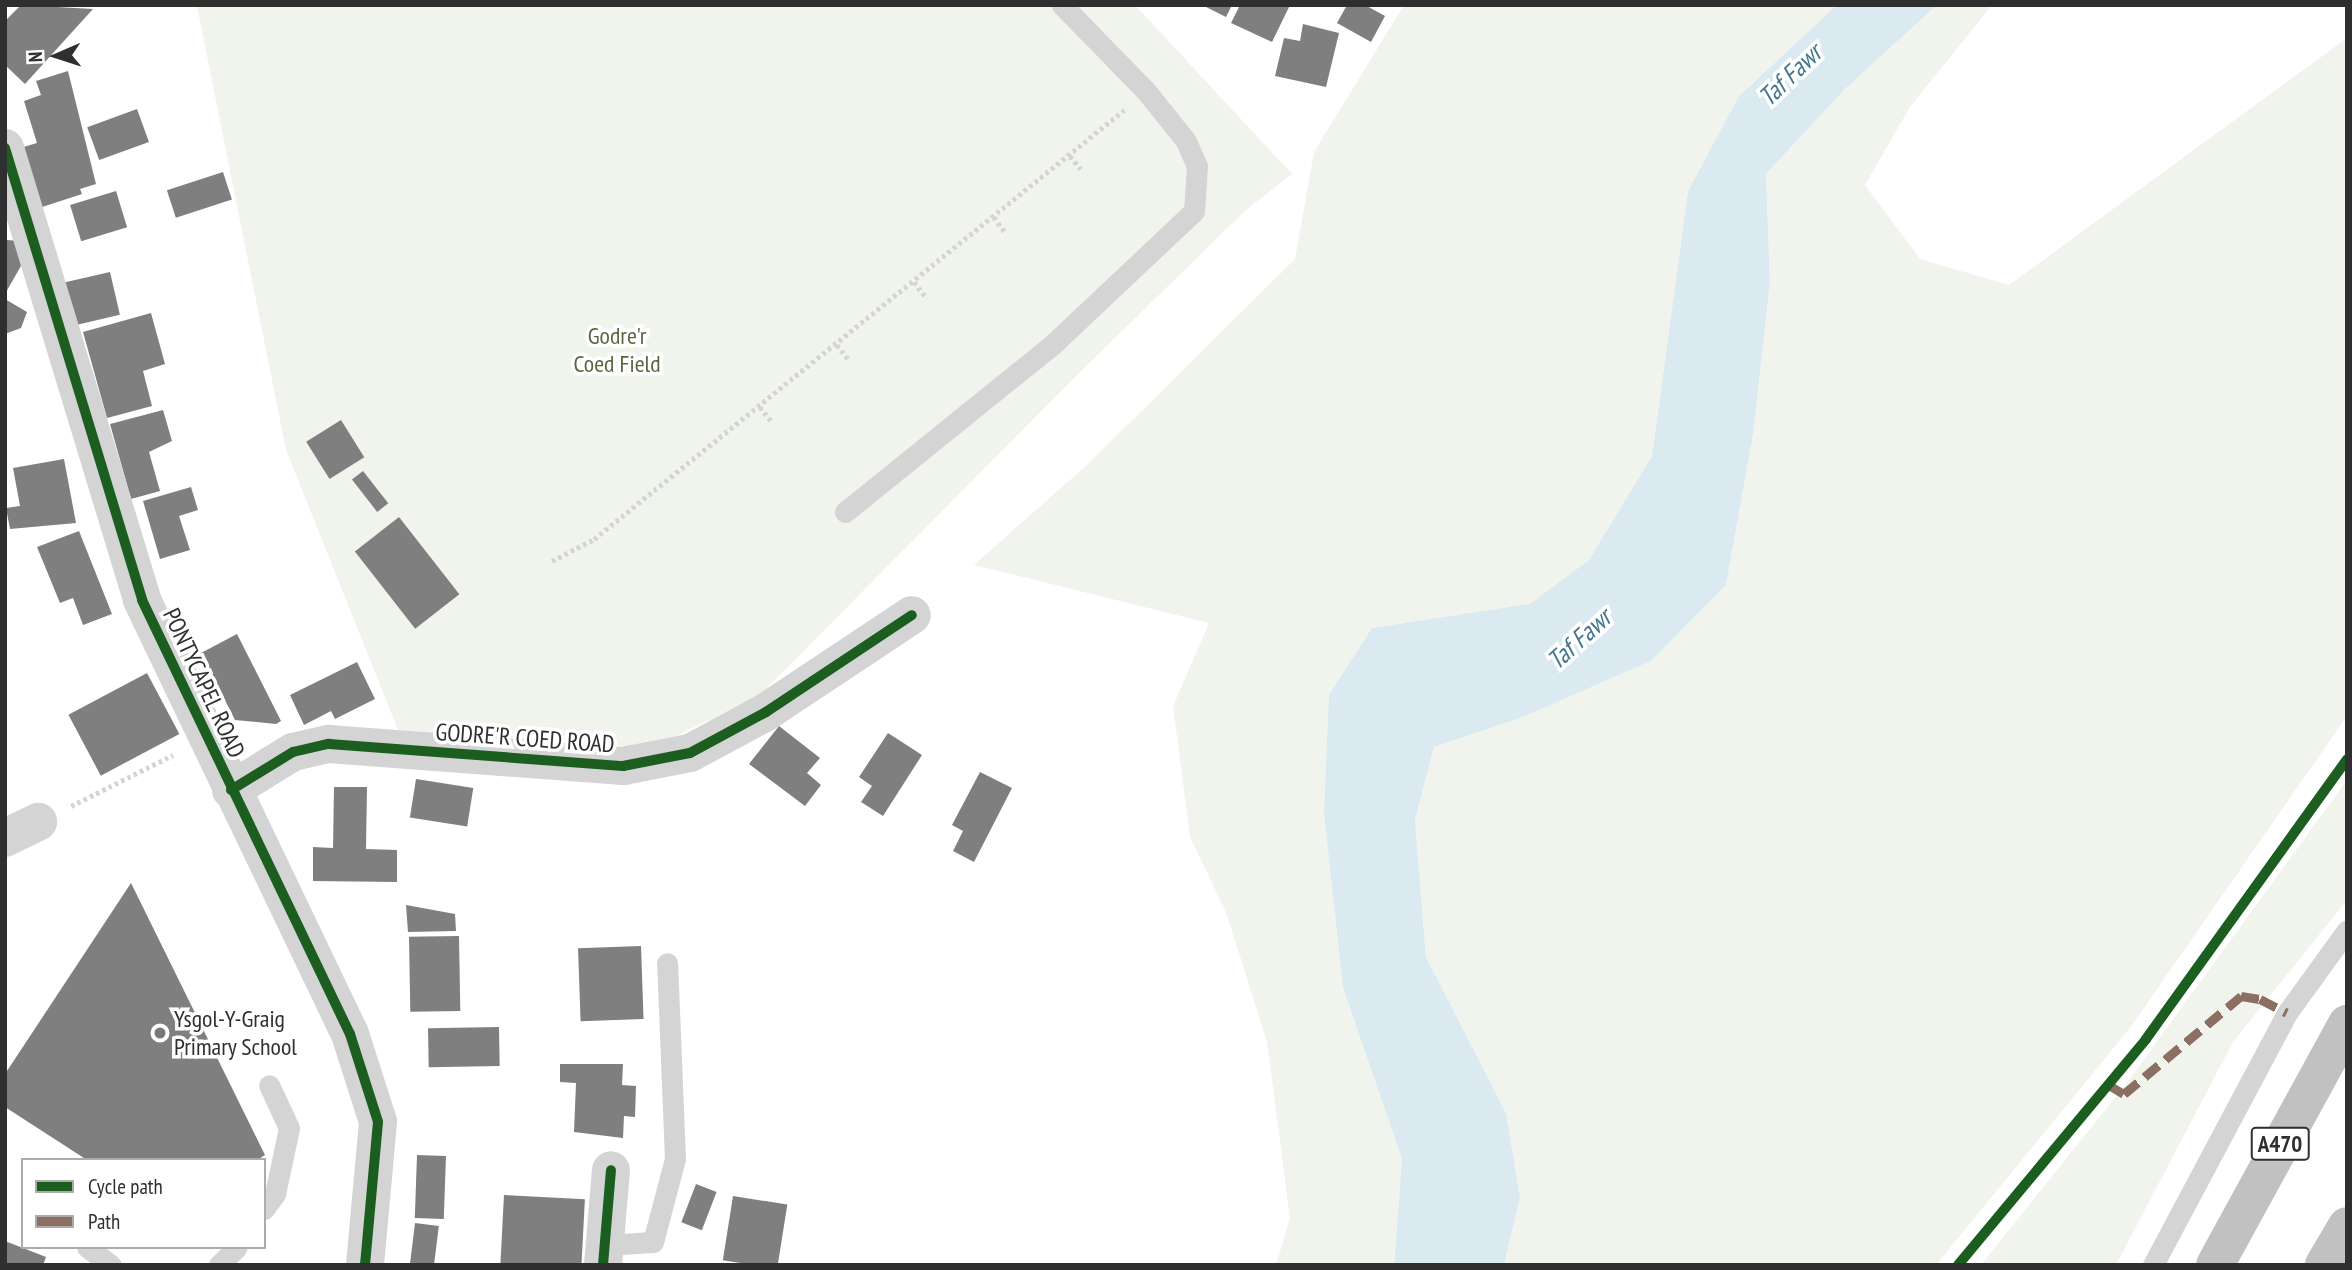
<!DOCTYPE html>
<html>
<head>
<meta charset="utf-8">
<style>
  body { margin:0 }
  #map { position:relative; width:2352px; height:1270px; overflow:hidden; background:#fff; font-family:"PT Sans Narrow",sans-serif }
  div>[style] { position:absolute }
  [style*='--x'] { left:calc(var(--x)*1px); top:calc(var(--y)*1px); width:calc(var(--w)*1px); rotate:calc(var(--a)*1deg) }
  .green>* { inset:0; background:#f1f4ed }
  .water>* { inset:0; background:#dbeaf0 }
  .building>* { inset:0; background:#7f7f7f; transform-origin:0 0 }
  .path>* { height:4.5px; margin-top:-2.25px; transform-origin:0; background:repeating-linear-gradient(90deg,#d4d4d4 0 3.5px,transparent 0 7px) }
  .lane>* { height:21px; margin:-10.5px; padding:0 10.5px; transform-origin:10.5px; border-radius:10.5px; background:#d4d4d4 }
  .street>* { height:38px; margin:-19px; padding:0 19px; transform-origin:19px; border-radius:19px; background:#d4d4d4 }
  .highway>* { height:38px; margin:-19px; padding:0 19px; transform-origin:19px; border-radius:19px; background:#c1c1c1 }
  .quiet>* { height:9px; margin-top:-4.5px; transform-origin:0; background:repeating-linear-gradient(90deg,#8d6e63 0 18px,transparent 0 27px) }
  .cycleway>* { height:10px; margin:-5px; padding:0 5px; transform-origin:5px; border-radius:5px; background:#1b5e20 }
  .dots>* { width:19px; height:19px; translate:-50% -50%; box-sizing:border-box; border:4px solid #fff; border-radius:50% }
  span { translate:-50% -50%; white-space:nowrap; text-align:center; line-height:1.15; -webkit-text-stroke:7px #fff; paint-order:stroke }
  .shield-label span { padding:2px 5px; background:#fff; border:2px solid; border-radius:5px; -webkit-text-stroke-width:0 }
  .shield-label { font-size:23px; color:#2f2f2f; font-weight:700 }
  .park-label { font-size:24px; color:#56673f }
  .street-label { font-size:24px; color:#2f2f2f }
  .poi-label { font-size:24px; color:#2f2f2f }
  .left { translate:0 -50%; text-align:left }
  .water-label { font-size:26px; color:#42768b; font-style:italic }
  .frame { position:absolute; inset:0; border:7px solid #2f2f2f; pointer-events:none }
  .legend { position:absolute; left:21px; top:1158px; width:245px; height:91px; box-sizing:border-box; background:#fff; border:2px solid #acacac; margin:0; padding:9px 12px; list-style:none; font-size:21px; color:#2f2f2f }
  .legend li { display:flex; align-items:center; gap:14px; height:35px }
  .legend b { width:35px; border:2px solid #acacac }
  .north { position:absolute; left:21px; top:21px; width:70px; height:70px; -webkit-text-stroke:5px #fff; paint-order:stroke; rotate:267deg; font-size:19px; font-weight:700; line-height:28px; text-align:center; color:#2f2f2f }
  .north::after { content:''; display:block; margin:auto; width:24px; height:32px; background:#2f2f2f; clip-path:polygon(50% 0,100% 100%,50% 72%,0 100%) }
</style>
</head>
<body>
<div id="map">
  <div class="green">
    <div style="clip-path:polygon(1135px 5px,1292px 174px,1246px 210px,1076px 376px,759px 696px,676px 736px,616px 748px,398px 730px,286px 450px,197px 6px)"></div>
    <div style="clip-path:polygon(1404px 5px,1837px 5px,1739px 96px,1688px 191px,1652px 456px,1589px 560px,1530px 605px,1372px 628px,1324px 814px,1343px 988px,1402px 1159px,1394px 1265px,1276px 1265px,1290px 1218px,1267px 1042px,1226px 912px,1190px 837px,1173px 706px,1209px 623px,974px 565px,1088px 464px,1295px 259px,1314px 152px)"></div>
    <div style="clip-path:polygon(1937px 5px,1992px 5px,1910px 107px,1865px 185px,1920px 259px,2009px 285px,2347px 38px,2347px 716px,2130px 1028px,1936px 1265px,1504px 1265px,1520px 1198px,1506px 1113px,1426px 957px,1415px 820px,1434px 747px,1523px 717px,1651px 661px,1726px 585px,1753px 435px,1770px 282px,1766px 174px,1846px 88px)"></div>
    <div style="clip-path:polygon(2347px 780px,2347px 900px,2233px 1042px,2116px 1265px,1981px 1265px,2126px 1084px)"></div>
  </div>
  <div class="water">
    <div style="clip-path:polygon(1837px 5px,1937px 5px,1846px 88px,1766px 174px,1770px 282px,1753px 435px,1726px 585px,1651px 661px,1523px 717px,1434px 747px,1415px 820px,1426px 957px,1506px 1113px,1520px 1198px,1504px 1265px,1394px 1265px,1402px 1159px,1343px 988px,1324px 814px,1329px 695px,1372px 628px,1530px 604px,1589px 560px,1652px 456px,1688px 191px,1739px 96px)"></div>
  </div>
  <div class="building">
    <div style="clip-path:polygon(21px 5px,93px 9px,25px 84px,5px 65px,5px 21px)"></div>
    <div style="clip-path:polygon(1202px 5px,1232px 5px,1226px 17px)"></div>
    <div style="clip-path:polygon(1240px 5px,1290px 5px,1272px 42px,1231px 23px)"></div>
    <div style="clip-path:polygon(1347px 5px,1365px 5px,1385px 16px,1371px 42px,1337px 23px)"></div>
    <div style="clip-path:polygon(1303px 24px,1339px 33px,1326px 87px,1275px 76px,1284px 38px,1300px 41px)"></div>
    <div style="clip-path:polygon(68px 71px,96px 184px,80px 189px,82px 194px,36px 209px,17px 149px,37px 143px,24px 101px,41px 95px,36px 81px)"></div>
    <div style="left:137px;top:109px;width:35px;height:53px;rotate:70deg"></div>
    <div style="left:223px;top:172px;width:29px;height:59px;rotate:72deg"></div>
    <div style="left:116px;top:191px;width:38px;height:48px;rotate:73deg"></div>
    <div style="clip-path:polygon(7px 240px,20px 241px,26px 257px,5px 294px)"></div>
    <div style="left:110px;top:272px;width:44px;height:47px;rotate:77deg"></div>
    <div style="clip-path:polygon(5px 299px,27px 312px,21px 328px,5px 334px)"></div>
    <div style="clip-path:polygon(151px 313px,165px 364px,143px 371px,152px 406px,107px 418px,83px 332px)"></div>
    <div style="clip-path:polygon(163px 410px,172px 441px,149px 452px,160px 491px,131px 499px,110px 424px)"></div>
    <div style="left:341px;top:420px;width:44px;height:41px;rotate:58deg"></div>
    <div style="clip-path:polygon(64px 459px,76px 523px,10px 529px,6px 508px,20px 506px,13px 468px)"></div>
    <div style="left:363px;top:471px;width:41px;height:14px;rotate:52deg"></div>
    <div style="clip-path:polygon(191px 487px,198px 510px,179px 516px,190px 550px,160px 559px,143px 501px)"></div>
    <div style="left:399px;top:517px;width:98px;height:56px;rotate:52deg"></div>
    <div style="clip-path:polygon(79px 531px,112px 614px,83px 625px,73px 598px,60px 603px,37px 547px)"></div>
    <div style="clip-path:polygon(237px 634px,281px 721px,276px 724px,235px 720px,201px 653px)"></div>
    <div style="clip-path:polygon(357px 662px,375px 699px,335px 719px,331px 711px,304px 725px,290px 695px)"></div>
    <div style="left:147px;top:673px;width:69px;height:89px;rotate:62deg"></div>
    <div style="clip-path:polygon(779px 726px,820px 758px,807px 773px,821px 785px,805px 806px,749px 764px)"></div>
    <div style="clip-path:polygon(888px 733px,922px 755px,883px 816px,861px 802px,872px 786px,859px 777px)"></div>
    <div style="clip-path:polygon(980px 772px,1012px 788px,974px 862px,953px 851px,963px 831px,952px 825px)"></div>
    <div style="left:416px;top:779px;width:58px;height:39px;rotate:9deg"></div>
    <div style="clip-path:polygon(334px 787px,367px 787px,366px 849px,397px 850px,397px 882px,313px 881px,313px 847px,333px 848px)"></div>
    <div style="clip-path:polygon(131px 883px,265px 1155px,257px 1160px,87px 1160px,5px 1107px,5px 1074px)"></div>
    <div style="clip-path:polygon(406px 905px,455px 914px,456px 931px,408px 932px)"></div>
    <div style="left:459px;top:936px;width:75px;height:50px;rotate:89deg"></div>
    <div style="left:641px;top:946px;width:73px;height:63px;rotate:88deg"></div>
    <div style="left:499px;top:1027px;width:39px;height:71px;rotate:89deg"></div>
    <div style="clip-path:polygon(560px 1064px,623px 1064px,622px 1085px,636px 1086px,635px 1117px,624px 1116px,623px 1138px,574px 1132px,576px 1083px,560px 1082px)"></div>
    <div style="left:417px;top:1155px;width:29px;height:63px;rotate:2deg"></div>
    <div style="left:696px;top:1184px;width:22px;height:41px;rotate:21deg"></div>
    <div style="left:504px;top:1195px;width:81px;height:70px;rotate:3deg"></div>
    <div style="left:733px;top:1196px;width:55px;height:65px;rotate:9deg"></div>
    <div style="left:415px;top:1223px;width:24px;height:42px;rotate:7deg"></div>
    <div style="clip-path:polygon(5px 1241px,46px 1257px,43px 1265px,5px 1265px)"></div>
  </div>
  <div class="path">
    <div style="--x:1070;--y:156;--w:17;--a:50"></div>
    <div style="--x:994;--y:217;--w:19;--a:54"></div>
    <div style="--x:914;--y:282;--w:21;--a:51"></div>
    <div style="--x:837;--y:345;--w:19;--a:51"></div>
    <div style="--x:760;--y:407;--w:19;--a:51"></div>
    <div style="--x:552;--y:561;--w:47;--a:-27.6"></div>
    <div style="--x:594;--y:539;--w:682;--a:-38.99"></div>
    <div style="--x:71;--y:806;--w:114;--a:-26.6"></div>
  </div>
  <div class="lane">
    <div style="--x:845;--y:512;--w:266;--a:-38.9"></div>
    <div style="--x:1052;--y:345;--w:195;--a:-43.3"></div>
    <div style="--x:1194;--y:211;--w:45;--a:-86.2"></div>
    <div style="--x:1197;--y:166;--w:27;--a:-114"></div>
    <div style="--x:1186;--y:141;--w:64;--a:-128.7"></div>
    <div style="--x:1146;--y:91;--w:120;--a:-134.3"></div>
    <div style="--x:264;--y:1209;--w:19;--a:-54"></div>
    <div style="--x:275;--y:1194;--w:67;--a:-78"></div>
    <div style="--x:289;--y:1128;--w:47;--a:-114.9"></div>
    <div style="--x:604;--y:1245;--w:49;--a:-3.5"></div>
    <div style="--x:653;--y:1242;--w:86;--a:-75.2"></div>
    <div style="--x:675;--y:1159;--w:196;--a:-92.3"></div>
    <div style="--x:87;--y:1247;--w:30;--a:37"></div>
    <div style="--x:219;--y:1265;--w:25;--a:-45"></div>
    <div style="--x:2153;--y:1265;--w:285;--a:-62"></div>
    <div style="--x:2287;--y:1013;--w:102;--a:-54.1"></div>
  </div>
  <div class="street">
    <div style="--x:5;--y:148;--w:472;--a:73.1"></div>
    <div style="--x:142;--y:600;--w:481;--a:64.4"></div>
    <div style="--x:350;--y:1034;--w:92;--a:72.3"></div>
    <div style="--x:378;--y:1122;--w:144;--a:95.2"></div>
    <div style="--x:231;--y:790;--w:73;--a:-31.5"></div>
    <div style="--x:293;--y:752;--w:37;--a:-13"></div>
    <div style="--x:329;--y:744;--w:295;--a:4.3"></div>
    <div style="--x:623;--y:766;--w:68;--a:-11"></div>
    <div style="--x:690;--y:753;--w:86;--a:-28.3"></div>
    <div style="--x:766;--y:712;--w:175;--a:-33.6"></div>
    <div style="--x:5;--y:838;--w:37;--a:-26"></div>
    <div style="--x:603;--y:1265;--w:95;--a:-85.2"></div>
  </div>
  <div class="highway">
    <div style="--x:2215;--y:1265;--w:275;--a:-61.3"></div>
    <div style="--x:2324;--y:1265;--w:45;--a:-59.5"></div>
  </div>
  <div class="quiet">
    <div style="--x:2109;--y:1085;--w:17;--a:31"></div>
    <div style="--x:2124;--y:1094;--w:153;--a:-39.9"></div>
    <div style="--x:2241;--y:996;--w:19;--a:9"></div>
    <div style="--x:2260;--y:999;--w:30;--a:27"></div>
  </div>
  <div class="cycleway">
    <div style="--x:5;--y:148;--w:472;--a:73.1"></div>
    <div style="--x:142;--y:600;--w:481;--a:64.4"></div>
    <div style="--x:350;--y:1034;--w:92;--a:72.3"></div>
    <div style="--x:378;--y:1122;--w:144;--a:95.2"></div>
    <div style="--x:231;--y:790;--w:73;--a:-31.5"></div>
    <div style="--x:293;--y:752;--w:37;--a:-13"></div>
    <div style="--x:329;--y:744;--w:295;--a:4.3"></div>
    <div style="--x:623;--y:766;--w:68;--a:-11"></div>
    <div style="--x:690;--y:753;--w:86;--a:-28.3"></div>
    <div style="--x:766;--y:712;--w:175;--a:-33.6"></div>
    <div style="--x:603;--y:1265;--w:95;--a:-85.2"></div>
    <div style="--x:1958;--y:1265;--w:294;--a:-50.2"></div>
    <div style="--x:2146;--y:1039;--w:345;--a:-54.3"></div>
  </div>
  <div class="dots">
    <div style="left:160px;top:1033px;background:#787878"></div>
  </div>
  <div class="shield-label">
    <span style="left:2280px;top:1144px">A470</span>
  </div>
  <div class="park-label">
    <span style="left:617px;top:350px">Godre'r<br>Coed Field</span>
  </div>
  <div class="street-label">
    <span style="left:204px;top:683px;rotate:65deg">PONTYCAPEL ROAD</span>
    <span style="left:525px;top:738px;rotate:4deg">GODRE'R COED ROAD</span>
  </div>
  <div class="poi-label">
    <span class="left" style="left:174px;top:1033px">Ysgol-Y-Graig<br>Primary School</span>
  </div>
  <div class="water-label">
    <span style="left:1790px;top:75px;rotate:-44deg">Taf Fawr</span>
    <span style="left:1579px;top:639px;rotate:-42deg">Taf Fawr</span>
  </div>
  <div class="frame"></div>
  <ul class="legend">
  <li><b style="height:9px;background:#1b5e20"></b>Cycle path</li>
  <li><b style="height:9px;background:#8d6e63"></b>Path</li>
  </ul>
  <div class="north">N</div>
</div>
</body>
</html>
